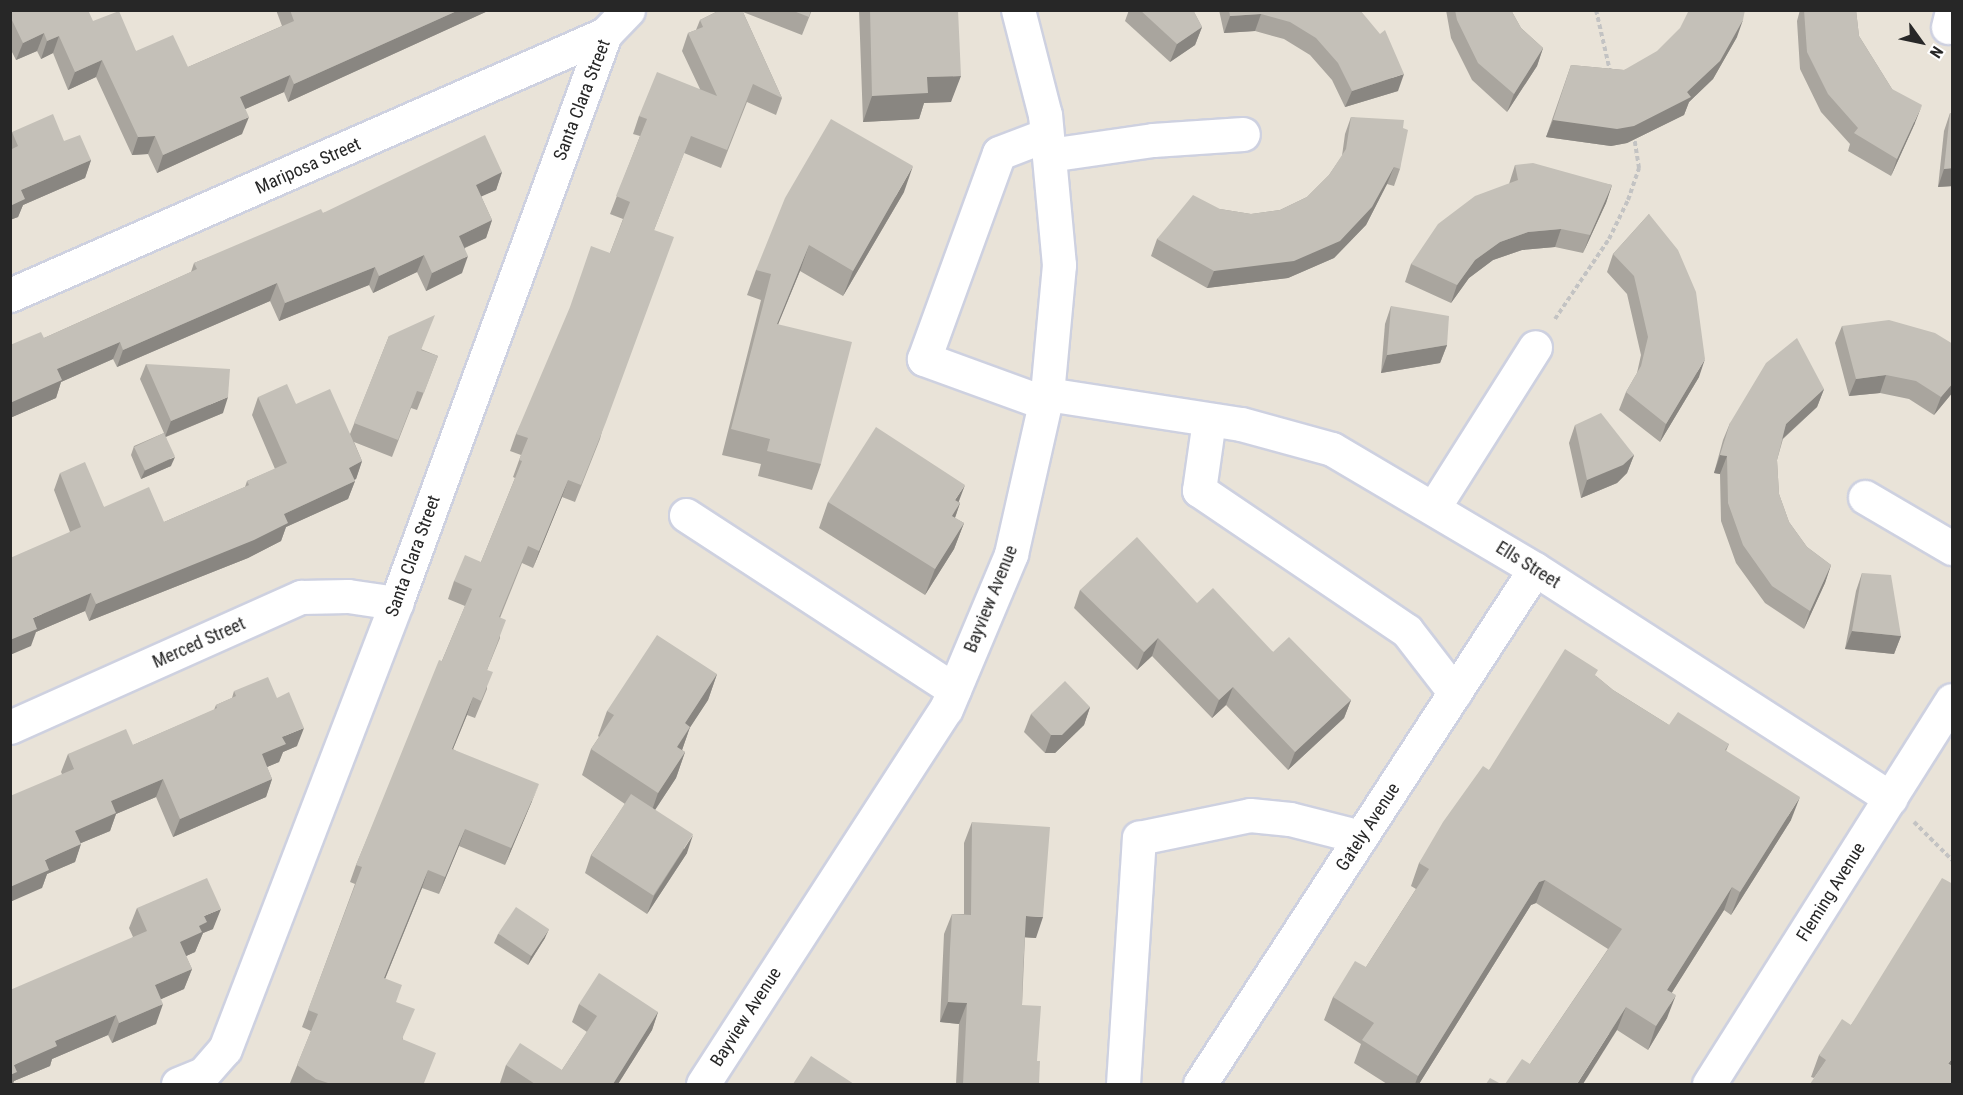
<!DOCTYPE html>
<html>
<head>
<meta charset="utf-8">
<style>
  body { margin:0 }
  #map { position:relative; width:1963px; height:1095px; overflow:hidden; background:#e9e3d8; font-family:"Roboto Condensed",sans-serif }
  div>[style] { position:absolute }
  [style*='--x'] { left:calc(var(--x)*1px); top:calc(var(--y)*1px); width:calc(var(--w)*1px); rotate:calc(var(--a)*1deg) }
  .path>* { height:4px; margin-top:-2px; transform-origin:0; background:repeating-linear-gradient(90deg,#c3c3c3 0 4.5px,transparent 0 7.5px) }
  .roads { filter:drop-shadow(2px 0 #ced1e0) drop-shadow(-2px 0 #ced1e0) drop-shadow(0 2px #ced1e0) drop-shadow(0 -2px #ced1e0) }
  .minor>* { height:33px; margin:-16.5px; padding:0 16.5px; transform-origin:16.5px; border-radius:16.5px; background:#fff }
  .wall>* { inset:0; background:#a9a59e }
  .shaded-wall>* { inset:0; background:#898681 }
  .building>* { inset:0; background:#c4c0b8; transform-origin:0 0 }
  span { translate:-50% -50%; white-space:nowrap; text-align:center; line-height:1.15; -webkit-text-stroke:4.5px #fff; paint-order:stroke }
  .street-label { font-size:18px; color:#272727 }
  .frame { position:absolute; inset:0; border:12px solid #272727; pointer-events:none }
  .north { position:absolute; left:1891px; top:12px; width:60px; height:60px; -webkit-text-stroke:4px #fff; paint-order:stroke; rotate:123deg; font-size:16px; font-weight:700; line-height:24px; text-align:center; color:#272727 }
  .north::after { content:''; display:block; margin:auto; width:21px; height:27px; background:#272727; clip-path:polygon(50% 0,100% 100%,50% 72%,0 100%) }
</style>
</head>
<body>
<div id="map">
  <div class="path">
    <div style="--x:1596;--y:10;--w:63;--a:77.1"></div>
    <div style="--x:1555;--y:319;--w:97;--a:-56"></div>
    <div style="--x:1609;--y:239;--w:43;--a:-64"></div>
    <div style="--x:1628;--y:200;--w:34;--a:-71"></div>
    <div style="--x:1639;--y:168;--w:31;--a:-99"></div>
    <div style="--x:1914;--y:822;--w:54;--a:45"></div>
  </div>
  <div class="roads">
    <div class="minor">
      <div style="--x:1948;--y:27;--w:16;--a:-76"></div>
      <div style="--x:1049;--y:155;--w:105;--a:-8.2"></div>
      <div style="--x:1153;--y:140;--w:90;--a:-3.8"></div>
      <div style="--x:10;--y:295;--w:650;--a:-23.68"></div>
      <div style="--x:1047;--y:394;--w:196;--a:8.8"></div>
      <div style="--x:1241;--y:424;--w:94;--a:15.4"></div>
      <div style="--x:1332;--y:449;--w:236;--a:30.6"></div>
      <div style="--x:1535;--y:569;--w:423;--a:32.8"></div>
      <div style="--x:1045;--y:403;--w:129;--a:-160"></div>
      <div style="--x:924;--y:359;--w:219;--a:-70"></div>
      <div style="--x:999;--y:153;--w:50;--a:-21"></div>
      <div style="--x:1209;--y:420;--w:71;--a:98.1"></div>
      <div style="--x:1199;--y:490;--w:251;--a:34.1"></div>
      <div style="--x:1407;--y:631;--w:78;--a:52.3"></div>
      <div style="--x:1865;--y:497;--w:101;--a:30.4"></div>
      <div style="--x:1434;--y:507;--w:189;--a:-57.7"></div>
      <div style="--x:686;--y:515;--w:320;--a:33.1"></div>
      <div style="--x:10;--y:727;--w:319;--a:-24.1"></div>
      <div style="--x:301;--y:597;--w:47;--a:-1.2"></div>
      <div style="--x:348;--y:596;--w:49;--a:8.3"></div>
      <div style="--x:178;--y:1084;--w:27;--a:-22"></div>
      <div style="--x:203;--y:1074;--w:33;--a:-49"></div>
      <div style="--x:225;--y:1049;--w:478;--a:-69"></div>
      <div style="--x:396;--y:603;--w:606;--a:-69.83"></div>
      <div style="--x:605;--y:34;--w:33;--a:-46"></div>
      <div style="--x:703;--y:1084;--w:447;--a:-57.1"></div>
      <div style="--x:946;--y:709;--w:168;--a:-67.2"></div>
      <div style="--x:1011;--y:554;--w:164;--a:-77.3"></div>
      <div style="--x:1047;--y:394;--w:130;--a:-84.7"></div>
      <div style="--x:1059;--y:265;--w:151;--a:-95.3"></div>
      <div style="--x:1045;--y:115;--w:108;--a:-104.4"></div>
      <div style="--x:1123;--y:1084;--w:247;--a:-86.3"></div>
      <div style="--x:1139;--y:838;--w:113;--a:-11.7"></div>
      <div style="--x:1250;--y:815;--w:40;--a:5.7"></div>
      <div style="--x:1290;--y:819;--w:73;--a:14.2"></div>
      <div style="--x:1200;--y:1084;--w:614;--a:-56.96"></div>
      <div style="--x:1709;--y:1084;--w:454;--a:-57.7"></div>
    </div>
  </div>
  <div class="wall">
    <div style="clip-path:polygon(10px 10px,93px 21px,136px 51px,188px 67px,282px 26px,276px 10px,490px 10px,288px 102px,284px 92px,245px 109px,242px 134px,157px 173px,148px 154px,132px 155px,96px 77px,68px 90px,53px 53px,41px 59px,37px 51px,16px 60px,10px 48px)"></div>
    <div style="clip-path:polygon(720px 10px,812px 10px,802px 35px,743px 12px,782px 98px,776px 115px,747px 102px,721px 168px,684px 153px,654px 230px,600px 439px,575px 502px,562px 497px,533px 568px,522px 563px,500px 618px,500px 638px,487px 670px,487px 689px,475px 718px,467px 715px,453px 749px,532px 801px,505px 865px,459px 846px,439px 894px,422px 888px,385px 979px,396px 1002px,403px 1040px,424px 1083px,427px 1084px,293px 1084px,290px 1083px,311px 1031px,302px 1027px,355px 884px,350px 882px,356px 865px,465px 606px,448px 599px,454px 581px,481px 562px,515px 478px,513px 477px,521px 455px,510px 451px,516px 434px,610px 253px,623px 219px,610px 214px,640px 136px,633px 134px,639px 116px,700px 89px,682px 51px,688px 33px,696px 30px,700px 20px)"></div>
    <div style="clip-path:polygon(859px 10px,958px 10px,951px 102px,924px 103px,919px 119px,863px 122px)"></div>
    <div style="clip-path:polygon(1129px 10px,1193px 10px,1202px 27px,1195px 45px,1170px 62px,1125px 21px)"></div>
    <div style="clip-path:polygon(1219px 10px,1360px 10px,1398px 91px,1345px 107px,1332px 80px,1310px 55px,1284px 39px,1255px 31px,1224px 33px)"></div>
    <div style="clip-path:polygon(1446px 10px,1511px 10px,1521px 28px,1543px 48px,1537px 66px,1507px 112px,1472px 80px,1451px 38px)"></div>
    <div style="clip-path:polygon(1800px 10px,1856px 10px,1859px 36px,1892px 89px,1915px 123px,1891px 176px,1848px 151px,1850px 144px,1821px 112px,1800px 69px,1797px 21px)"></div>
    <div style="clip-path:polygon(1737px 37px,1713px 79px,1689px 102px,1684px 115px,1627px 143px,1611px 146px,1546px 137px,1571px 65px,1624px 70px)"></div>
    <div style="clip-path:polygon(1950px 113px,1953px 113px,1953px 186px,1938px 187px,1944px 131px)"></div>
    <div style="clip-path:polygon(1351px 117px,1403px 128px,1400px 169px,1394px 186px,1387px 184px,1366px 225px,1334px 258px,1288px 278px,1207px 288px,1151px 256px,1157px 239px,1220px 209px,1251px 214px,1280px 210px,1307px 197px,1329px 175px,1342px 156px,1345px 134px)"></div>
    <div style="clip-path:polygon(12px 132px,64px 141px,91px 160px,85px 178px,23px 205px,18px 217px,10px 220px,10px 137px)"></div>
    <div style="clip-path:polygon(1515px 165px,1612px 185px,1606px 203px,1583px 253px,1555px 247px,1522px 250px,1493px 260px,1469px 278px,1451px 303px,1405px 282px,1411px 264px,1509px 184px)"></div>
    <div style="clip-path:polygon(502px 172px,496px 190px,481px 196px,492px 220px,486px 238px,465px 248px,462px 273px,426px 291px,417px 272px,373px 293px,369px 285px,279px 321px,270px 301px,117px 367px,113px 359px,61px 382px,56px 398px,10px 418px,10px 345px,44px 338px,191px 272px,194px 263px,323px 213px)"></div>
    <div style="clip-path:polygon(904px 192px,843px 296px,800px 271px,778px 324px,821px 464px,812px 490px,758px 476px,761px 464px,722px 455px,761px 300px,747px 295px,756px 270px)"></div>
    <div style="clip-path:polygon(1649px 214px,1699px 377px,1660px 442px,1619px 410px,1626px 392px,1637px 373px,1641px 355px,1627px 294px,1607px 272px,1613px 254px)"></div>
    <div style="clip-path:polygon(1391px 306px,1447px 345px,1440px 363px,1381px 373px,1385px 324px)"></div>
    <div style="clip-path:polygon(1842px 326px,1953px 344px,1953px 392px,1934px 415px,1909px 399px,1880px 393px,1849px 396px,1835px 343px)"></div>
    <div style="clip-path:polygon(389px 336px,438px 356px,417px 410px,411px 408px,392px 457px,354px 442px,362px 461px,356px 479px,354px 480px,355px 481px,348px 499px,286px 527px,281px 541px,248px 558px,89px 621px,85px 611px,36px 632px,31px 646px,70px 532px,54px 490px,60px 473px,104px 507px,164px 522px,245px 487px,247px 481px,275px 469px,252px 415px,258px 397px,296px 404px,350px 434px)"></div>
    <div style="clip-path:polygon(146px 364px,223px 413px,166px 437px,171px 466px,141px 479px,131px 455px,134px 446px,164px 433px,140px 379px)"></div>
    <div style="clip-path:polygon(1824px 389px,1817px 407px,1783px 439px,1777px 460px,1779px 494px,1789px 522px,1807px 547px,1831px 565px,1825px 583px,1804px 629px,1765px 603px,1736px 563px,1721px 521px,1720px 474px,1714px 473px,1723px 440px,1730px 423px)"></div>
    <div style="clip-path:polygon(1575px 425px,1634px 455px,1627px 473px,1617px 483px,1581px 498px,1569px 443px)"></div>
    <div style="clip-path:polygon(828px 502px,959px 502px,960px 503px,955px 518px,964px 523px,954px 549px,925px 595px,819px 528px)"></div>
    <div style="clip-path:polygon(1862px 573px,1901px 636px,1894px 654px,1845px 649px,1856px 591px)"></div>
    <div style="clip-path:polygon(1080px 590px,1197px 603px,1273px 652px,1351px 700px,1344px 718px,1288px 770px,1226px 705px,1212px 718px,1152px 656px,1137px 670px,1074px 608px)"></div>
    <div style="clip-path:polygon(717px 674px,708px 700px,690px 727px,682px 750px,685px 752px,676px 778px,655px 810px,687px 853px,647px 914px,585px 873px,591px 855px,625px 804px,582px 775px,591px 749px,599px 737px,598px 736px,607px 711px)"></div>
    <div style="clip-path:polygon(1596px 676px,1613px 690px,1669px 725px,1729px 744px,1726px 751px,1791px 820px,1731px 915px,1724px 910px,1672px 992px,1667px 1018px,1648px 1050px,1617px 1030px,1530px 1064px,1608px 949px,1536px 903px,1531px 905px,1419px 1084px,1387px 1084px,1354px 1063px,1361px 1044px,1324px 1020px,1333px 997px,1366px 967px,1416px 889px,1411px 886px,1419px 863px,1489px 770px)"></div>
    <div style="clip-path:polygon(234px 691px,297px 746px,283px 752px,279px 762px,267px 767px,272px 779px,266px 797px,173px 837px,156px 797px,116px 814px,110px 831px,81px 843px,75px 862px,47px 874px,42px 888px,62px 774px,61px 772px,68px 754px,133px 745px,214px 710px,216px 705px,232px 698px)"></div>
    <div style="clip-path:polygon(1090px 707px,1084px 725px,1055px 753px,1045px 753px,1024px 732px,1031px 714px)"></div>
    <div style="clip-path:polygon(972px 822px,1036px 938px,1025px 937px,1022px 1005px,1037px 1061px,1039px 1084px,956px 1084px,959px 1024px,940px 1022px,944px 934px,952px 914px,964px 914px,964px 843px)"></div>
    <div style="clip-path:polygon(1953px 884px,1814px 1078px,1811px 1077px,1819px 1055px,1851px 1025px)"></div>
    <div style="clip-path:polygon(137px 908px,213px 929px,203px 933px,195px 952px,186px 956px,192px 969px,184px 989px,161px 999px,156px 1024px,112px 1043px,108px 1035px,52px 1059px,50px 1066px,14px 1081px,10px 1084px,133px 937px,129px 928px)"></div>
    <div style="clip-path:polygon(498px 934px,545px 938px,528px 965px,494px 943px)"></div>
    <div style="clip-path:polygon(579px 1004px,658px 1012px,652px 1030px,618px 1084px,502px 1084px,500px 1083px,506px 1065px,562px 1070px,587px 1032px,572px 1022px)"></div>
  </div>
  <div class="shaded-wall">
    <div style="clip-path:polygon(459px 10px,490px 10px,288px 102px,294px 84px)"></div>
    <div style="clip-path:polygon(1261px 14px,1255px 31px,1224px 33px,1230px 16px)"></div>
    <div style="clip-path:polygon(1743px 20px,1737px 37px,1713px 79px,1689px 102px,1684px 115px,1627px 143px,1611px 146px,1546px 137px,1553px 120px,1687px 92px)"></div>
    <div style="clip-path:polygon(1202px 27px,1195px 45px,1170px 62px,1177px 44px)"></div>
    <div style="clip-path:polygon(44px 33px,37px 51px,16px 60px,23px 43px)"></div>
    <div style="clip-path:polygon(59px 36px,53px 53px,41px 59px,47px 41px)"></div>
    <div style="clip-path:polygon(1543px 48px,1537px 66px,1507px 112px,1514px 94px)"></div>
    <div style="clip-path:polygon(102px 60px,96px 77px,68px 90px,75px 72px)"></div>
    <div style="clip-path:polygon(1404px 74px,1398px 91px,1345px 107px,1352px 91px)"></div>
    <div style="clip-path:polygon(290px 75px,284px 92px,234px 114px,240px 97px)"></div>
    <div style="clip-path:polygon(961px 76px,951px 102px,924px 103px,919px 119px,863px 122px,872px 96px,927px 77px)"></div>
    <div style="clip-path:polygon(1922px 105px,1915px 123px,1891px 176px,1897px 159px)"></div>
    <div style="clip-path:polygon(249px 117px,242px 134px,157px 173px,163px 155px)"></div>
    <div style="clip-path:polygon(155px 136px,148px 154px,132px 155px,138px 137px)"></div>
    <div style="clip-path:polygon(91px 160px,85px 178px,23px 205px,18px 217px,10px 220px,10px 206px,21px 190px)"></div>
    <div style="clip-path:polygon(913px 166px,904px 192px,843px 296px,853px 271px)"></div>
    <div style="clip-path:polygon(1394px 167px,1387px 184px,1366px 225px,1334px 258px,1288px 278px,1207px 288px,1214px 271px)"></div>
    <div style="clip-path:polygon(1953px 168px,1953px 186px,1938px 187px,1944px 169px)"></div>
    <div style="clip-path:polygon(502px 172px,496px 190px,469px 202px,476px 185px)"></div>
    <div style="clip-path:polygon(1612px 185px,1606px 203px,1583px 253px,1590px 235px)"></div>
    <div style="clip-path:polygon(492px 220px,486px 238px,453px 253px,459px 236px)"></div>
    <div style="clip-path:polygon(1561px 229px,1555px 247px,1522px 250px,1493px 260px,1469px 278px,1451px 303px,1457px 285px,1475px 260px,1500px 242px,1528px 232px)"></div>
    <div style="clip-path:polygon(809px 245px,800px 271px,768px 349px,777px 324px)"></div>
    <div style="clip-path:polygon(424px 255px,417px 272px,373px 293px,379px 276px)"></div>
    <div style="clip-path:polygon(468px 256px,462px 273px,426px 291px,432px 273px)"></div>
    <div style="clip-path:polygon(375px 267px,369px 285px,279px 321px,285px 303px)"></div>
    <div style="clip-path:polygon(277px 283px,270px 301px,117px 367px,123px 350px)"></div>
    <div style="clip-path:polygon(120px 342px,113px 359px,61px 382px,56px 398px,10px 418px,10px 403px,57px 369px)"></div>
    <div style="clip-path:polygon(1447px 345px,1440px 363px,1381px 373px,1387px 355px)"></div>
    <div style="clip-path:polygon(1705px 359px,1699px 377px,1660px 442px,1666px 424px)"></div>
    <div style="clip-path:polygon(1886px 375px,1880px 393px,1849px 396px,1856px 379px)"></div>
    <div style="clip-path:polygon(1953px 383px,1953px 392px,1934px 415px,1941px 397px)"></div>
    <div style="clip-path:polygon(1824px 389px,1817px 407px,1780px 441px,1786px 424px)"></div>
    <div style="clip-path:polygon(228px 397px,223px 413px,165px 437px,171px 421px)"></div>
    <div style="clip-path:polygon(1634px 455px,1627px 473px,1617px 483px,1581px 498px,1587px 480px)"></div>
    <div style="clip-path:polygon(1720px 455px,1727px 456px,1720px 474px,1714px 473px)"></div>
    <div style="clip-path:polygon(175px 457px,171px 466px,141px 479px,145px 470px)"></div>
    <div style="clip-path:polygon(362px 461px,356px 479px,342px 485px,349px 468px)"></div>
    <div style="clip-path:polygon(568px 480px,562px 497px,533px 568px,539px 551px)"></div>
    <div style="clip-path:polygon(355px 481px,348px 499px,286px 527px,281px 541px,248px 558px,89px 621px,96px 604px,284px 514px)"></div>
    <div style="clip-path:polygon(965px 485px,956px 509px,960px 503px,951px 529px,942px 542px,955px 500px)"></div>
    <div style="clip-path:polygon(964px 523px,954px 549px,925px 595px,935px 569px)"></div>
    <div style="clip-path:polygon(1831px 565px,1825px 583px,1804px 629px,1810px 611px)"></div>
    <div style="clip-path:polygon(91px 593px,85px 611px,36px 632px,31px 646px,10px 655px,10px 640px,33px 618px)"></div>
    <div style="clip-path:polygon(1852px 631px,1901px 636px,1894px 654px,1845px 649px)"></div>
    <div style="clip-path:polygon(1158px 638px,1152px 656px,1137px 670px,1144px 652px)"></div>
    <div style="clip-path:polygon(717px 674px,708px 700px,676px 749px,685px 723px)"></div>
    <div style="clip-path:polygon(1233px 687px,1226px 705px,1212px 718px,1219px 700px)"></div>
    <div style="clip-path:polygon(473px 697px,467px 715px,446px 766px,452px 749px)"></div>
    <div style="clip-path:polygon(1351px 700px,1344px 718px,1288px 770px,1295px 752px)"></div>
    <div style="clip-path:polygon(1090px 707px,1084px 725px,1055px 753px,1045px 753px,1051px 735px)"></div>
    <div style="clip-path:polygon(690px 727px,681px 753px,677px 747px)"></div>
    <div style="clip-path:polygon(304px 728px,297px 746px,283px 752px,279px 762px,255px 772px,262px 754px,282px 737px)"></div>
    <div style="clip-path:polygon(685px 752px,676px 778px,649px 819px,658px 793px)"></div>
    <div style="clip-path:polygon(163px 779px,156px 797px,116px 814px,110px 831px,69px 848px,75px 831px,111px 801px)"></div>
    <div style="clip-path:polygon(272px 779px,266px 797px,173px 837px,180px 819px)"></div>
    <div style="clip-path:polygon(539px 784px,532px 801px,505px 865px,511px 848px)"></div>
    <div style="clip-path:polygon(1800px 797px,1791px 820px,1731px 915px,1740px 892px)"></div>
    <div style="clip-path:polygon(465px 829px,459px 846px,439px 894px,445px 877px)"></div>
    <div style="clip-path:polygon(693px 835px,687px 853px,647px 914px,654px 896px)"></div>
    <div style="clip-path:polygon(81px 844px,75px 862px,47px 874px,42px 888px,10px 902px,10px 887px,45px 860px)"></div>
    <div style="clip-path:polygon(428px 870px,422px 888px,378px 996px,384px 978px)"></div>
    <div style="clip-path:polygon(1545px 880px,1536px 903px,1531px 905px,1419px 1084px,1415px 1084px,1418px 1076px,1539px 882px)"></div>
    <div style="clip-path:polygon(1732px 887px,1724px 910px,1659px 1013px,1667px 990px)"></div>
    <div style="clip-path:polygon(221px 909px,213px 929px,203px 933px,195px 952px,173px 962px,180px 942px,204px 916px)"></div>
    <div style="clip-path:polygon(1026px 916px,1043px 917px,1036px 938px,1019px 937px)"></div>
    <div style="clip-path:polygon(549px 929px,545px 938px,528px 965px,531px 956px)"></div>
    <div style="clip-path:polygon(192px 969px,184px 989px,148px 1005px,155px 985px)"></div>
    <div style="clip-path:polygon(1676px 995px,1667px 1018px,1648px 1050px,1656px 1026px)"></div>
    <div style="clip-path:polygon(948px 1002px,967px 1003px,959px 1024px,940px 1022px)"></div>
    <div style="clip-path:polygon(163px 1004px,156px 1024px,112px 1043px,119px 1023px)"></div>
    <div style="clip-path:polygon(1626px 1007px,1617px 1030px,1583px 1084px,1577px 1084px)"></div>
    <div style="clip-path:polygon(658px 1012px,652px 1030px,618px 1084px,613px 1084px)"></div>
    <div style="clip-path:polygon(116px 1015px,108px 1035px,52px 1059px,50px 1066px,14px 1081px,13px 1084px,10px 1084px,10px 1073px,14px 1065px,55px 1041px)"></div>
    <div style="clip-path:polygon(1953px 1057px,1953px 1066px,1948px 1064px)"></div>
  </div>
  <div class="building">
    <div style="clip-path:polygon(10px 10px,88px 10px,93px 21px,119px 11px,136px 51px,173px 35px,188px 67px,294px 21px,290px 10px,459px 10px,294px 84px,290px 75px,240px 97px,249px 117px,163px 155px,155px 136px,138px 137px,102px 60px,75px 72px,59px 36px,47px 41px,44px 33px,23px 43px,10px 16px)"></div>
    <div style="clip-path:polygon(720px 10px,742px 10px,782px 98px,753px 84px,727px 150px,691px 136px,654px 230px,674px 237px,606px 422px,581px 485px,568px 480px,539px 551px,528px 546px,499px 617px,506px 620px,487px 670px,493px 672px,481px 701px,473px 697px,452px 749px,539px 784px,511px 848px,465px 829px,445px 877px,428px 870px,384px 978px,402px 985px,396px 1002px,415px 1009px,402px 1039px,436px 1053px,424px 1083px,427px 1084px,331px 1084px,316px 1079px,297px 1065px,318px 1014px,308px 1010px,362px 867px,356px 865px,439px 660px,442px 661px,472px 589px,454px 581px,465px 555px,481px 562px,522px 461px,519px 460px,528px 438px,516px 434px,570px 307px,591px 246px,610px 253px,630px 202px,616px 196px,647px 119px,639px 116px,657px 72px,717px 96px,688px 33px,703px 27px,700px 20px)"></div>
    <div style="clip-path:polygon(791px 10px,811px 10px,809px 17px)"></div>
    <div style="clip-path:polygon(870px 10px,958px 10px,961px 76px,927px 77px,928px 93px,872px 96px)"></div>
    <div style="clip-path:polygon(1140px 10px,1193px 10px,1202px 27px,1177px 44px)"></div>
    <div style="clip-path:polygon(1229px 10px,1360px 10px,1380px 34px,1385px 30px,1404px 74px,1352px 91px,1338px 63px,1316px 38px,1290px 22px,1261px 14px,1230px 16px)"></div>
    <div style="clip-path:polygon(1455px 10px,1511px 10px,1521px 28px,1543px 48px,1514px 94px,1478px 63px,1457px 20px)"></div>
    <div style="clip-path:polygon(1689px 10px,1745px 10px,1743px 20px,1720px 61px,1687px 92px,1691px 97px,1634px 126px,1617px 129px,1553px 120px,1571px 65px,1624px 70px,1657px 51px,1680px 28px)"></div>
    <div style="clip-path:polygon(1804px 10px,1856px 10px,1859px 36px,1892px 89px,1922px 105px,1897px 159px,1854px 133px,1858px 128px,1828px 94px,1807px 52px)"></div>
    <div style="clip-path:polygon(1950px 113px,1953px 113px,1953px 168px,1944px 169px)"></div>
    <div style="clip-path:polygon(53px 114px,64px 141px,80px 135px,91px 160px,21px 190px,25px 199px,10px 206px,10px 150px,18px 146px,12px 132px)"></div>
    <div style="clip-path:polygon(1351px 117px,1404px 120px,1403px 128px,1408px 130px,1400px 169px,1394px 167px,1372px 207px,1340px 241px,1294px 261px,1214px 271px,1157px 239px,1193px 195px,1220px 209px,1251px 214px,1280px 210px,1307px 197px,1329px 175px,1346px 149px)"></div>
    <div style="clip-path:polygon(831px 119px,913px 166px,853px 271px,809px 245px,777px 324px,852px 342px,821px 464px,767px 451px,770px 439px,731px 429px,771px 274px,756px 270px,785px 198px)"></div>
    <div style="clip-path:polygon(485px 135px,502px 172px,476px 185px,492px 220px,459px 236px,468px 256px,432px 273px,424px 255px,379px 276px,375px 267px,285px 303px,277px 283px,123px 350px,120px 342px,57px 369px,62px 380px,10px 403px,10px 352px,12px 352px,10px 348px,10px 345px,41px 332px,44px 338px,162px 285px,197px 269px,194px 263px,321px 209px,323px 213px)"></div>
    <div style="clip-path:polygon(1533px 163px,1612px 185px,1590px 235px,1561px 229px,1528px 232px,1500px 242px,1475px 260px,1457px 285px,1411px 264px,1438px 224px,1475px 196px,1518px 180px,1515px 165px)"></div>
    <div style="clip-path:polygon(1649px 214px,1678px 250px,1696px 292px,1705px 359px,1666px 424px,1626px 392px,1641px 366px,1648px 337px,1634px 276px,1613px 254px)"></div>
    <div style="clip-path:polygon(1391px 306px,1449px 316px,1447px 345px,1387px 355px)"></div>
    <div style="clip-path:polygon(435px 315px,421px 350px,438px 356px,424px 393px,417px 391px,398px 440px,354px 423px,389px 336px)"></div>
    <div style="clip-path:polygon(1889px 320px,1935px 333px,1953px 344px,1953px 383px,1941px 397px,1916px 381px,1886px 375px,1856px 379px,1842px 326px)"></div>
    <div style="clip-path:polygon(1797px 338px,1824px 389px,1786px 424px,1777px 460px,1779px 494px,1789px 522px,1807px 547px,1831px 565px,1810px 611px,1772px 586px,1743px 545px,1728px 503px,1727px 456px,1720px 455px,1730px 423px,1766px 363px)"></div>
    <div style="clip-path:polygon(146px 364px,230px 369px,228px 397px,171px 421px)"></div>
    <div style="clip-path:polygon(287px 384px,296px 404px,330px 389px,362px 461px,349px 468px,355px 481px,284px 514px,288px 523px,254px 540px,96px 604px,91px 593px,33px 618px,37px 629px,10px 640px,10px 558px,81px 527px,60px 473px,85px 462px,104px 507px,149px 487px,164px 522px,249px 485px,247px 481px,287px 463px,258px 397px)"></div>
    <div style="clip-path:polygon(1601px 413px,1634px 455px,1623px 465px,1587px 480px,1575px 425px)"></div>
    <div style="clip-path:polygon(876px 427px,965px 485px,955px 500px,960px 503px,952px 516px,964px 523px,935px 569px,828px 502px)"></div>
    <div style="left:164px;top:433px;width:26px;height:33px;rotate:65deg"></div>
    <div style="clip-path:polygon(1137px 537px,1197px 603px,1213px 588px,1273px 652px,1289px 637px,1351px 700px,1295px 752px,1233px 687px,1219px 700px,1158px 638px,1144px 652px,1080px 590px)"></div>
    <div style="clip-path:polygon(1862px 573px,1891px 575px,1901px 636px,1852px 631px)"></div>
    <div style="clip-path:polygon(657px 635px,717px 674px,685px 723px,690px 727px,677px 747px,685px 752px,658px 793px,591px 749px,614px 715px,607px 711px)"></div>
    <div style="clip-path:polygon(1565px 649px,1598px 670px,1595px 675px,1613px 690px,1669px 725px,1678px 712px,1729px 744px,1725px 750px,1800px 797px,1740px 892px,1732px 887px,1667px 990px,1676px 995px,1656px 1026px,1626px 1007px,1577px 1084px,1505px 1084px,1522px 1059px,1530px 1064px,1622px 929px,1545px 880px,1539px 882px,1418px 1076px,1362px 1040px,1374px 1023px,1333px 997px,1355px 961px,1366px 967px,1429px 869px,1419px 863px,1443px 822px,1483px 766px,1489px 770px)"></div>
    <div style="clip-path:polygon(268px 677px,277px 698px,289px 692px,304px 728px,282px 737px,286px 744px,262px 754px,272px 779px,180px 819px,163px 779px,111px 801px,116px 813px,75px 831px,81px 844px,45px 860px,49px 870px,10px 887px,10px 796px,74px 769px,68px 754px,126px 729px,133px 745px,217px 708px,216px 705px,236px 696px,234px 691px)"></div>
    <div style="clip-path:polygon(1065px 681px,1090px 707px,1062px 735px,1051px 735px,1031px 714px)"></div>
    <div style="left:631px;top:794px;width:74px;height:73px;rotate:33deg"></div>
    <div style="clip-path:polygon(972px 822px,1050px 827px,1043px 917px,1026px 916px,1023px 970px,1022px 1005px,1041px 1006px,1037px 1061px,1040px 1061px,1039px 1084px,963px 1084px,967px 1003px,948px 1002px,950px 948px,952px 914px,971px 915px)"></div>
    <div style="clip-path:polygon(207px 878px,221px 909px,204px 916px,207px 922px,199px 926px,202px 932px,180px 942px,192px 969px,155px 985px,163px 1004px,119px 1023px,116px 1015px,55px 1041px,57px 1046px,14px 1065px,17px 1072px,10px 1075px,10px 990px,147px 931px,137px 908px)"></div>
    <div style="clip-path:polygon(1942px 878px,1953px 884px,1953px 1057px,1948px 1064px,1953px 1066px,1953px 1084px,1810px 1084px,1826px 1060px,1819px 1055px,1842px 1019px,1851px 1025px)"></div>
    <div style="left:516px;top:907px;width:40px;height:32px;rotate:34deg"></div>
    <div style="clip-path:polygon(599px 973px,658px 1012px,613px 1084px,535px 1084px,506px 1065px,520px 1043px,562px 1070px,597px 1016px,579px 1004px)"></div>
    <div style="clip-path:polygon(811px 1056px,854px 1084px,793px 1084px)"></div>
    <div style="clip-path:polygon(1490px 1078px,1501px 1084px,1486px 1084px)"></div>
  </div>
  <div class="street-label">
    <span style="left:582px;top:100px;rotate:-69deg">Santa Clara Street</span>
    <span style="left:308px;top:166px;rotate:-24deg">Mariposa Street</span>
    <span style="left:413px;top:556px;rotate:-70deg">Santa Clara Street</span>
    <span style="left:1528px;top:565px;rotate:32deg">Ells Street</span>
    <span style="left:991px;top:599px;rotate:-68deg">Bayview Avenue</span>
    <span style="left:199px;top:643px;rotate:-24deg">Merced Street</span>
    <span style="left:1368px;top:827px;rotate:-57deg">Gately Avenue</span>
    <span style="left:1831px;top:892px;rotate:-58deg">Fleming Avenue</span>
    <span style="left:746px;top:1017px;rotate:-57deg">Bayview Avenue</span>
  </div>
  <div class="frame"></div>
  <div class="north">N</div>
</div>
</body>
</html>
